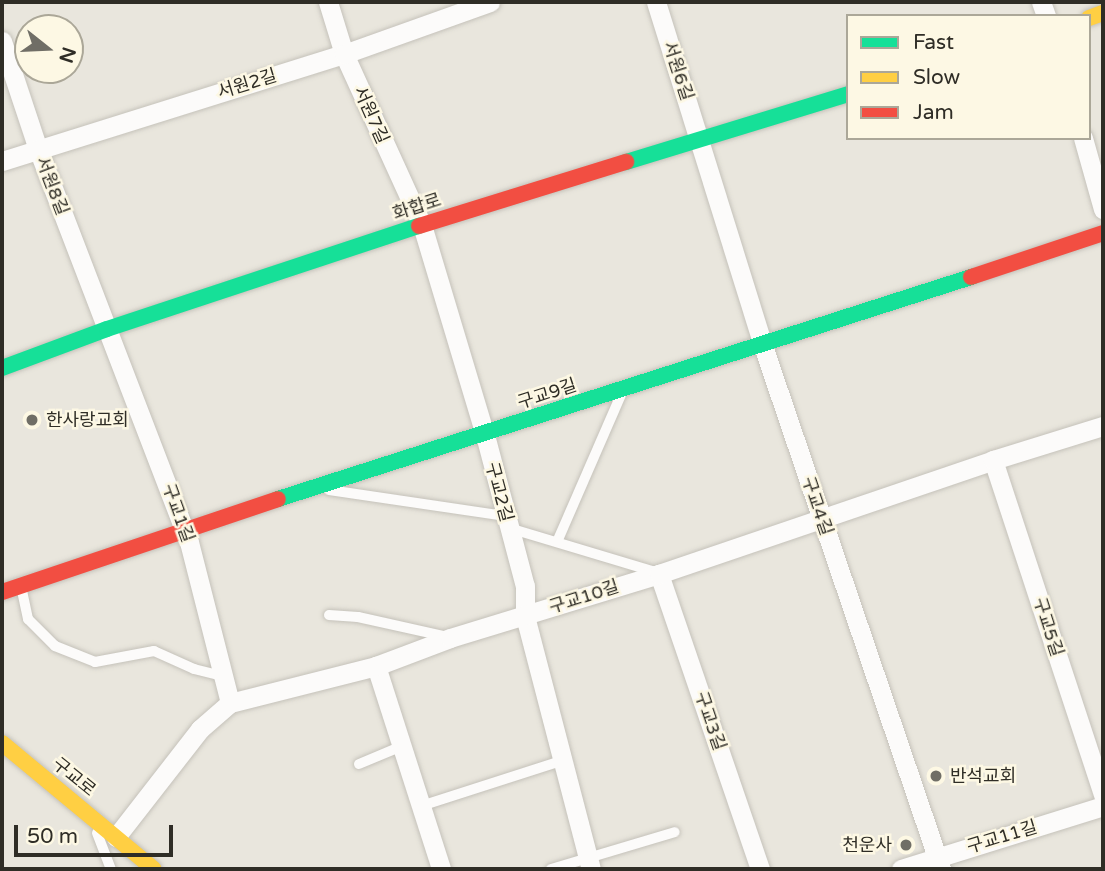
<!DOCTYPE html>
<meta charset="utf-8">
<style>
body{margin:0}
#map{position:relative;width:1105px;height:871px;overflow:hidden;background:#e9e6dd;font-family:"Varela Round","Noto Sans KR",sans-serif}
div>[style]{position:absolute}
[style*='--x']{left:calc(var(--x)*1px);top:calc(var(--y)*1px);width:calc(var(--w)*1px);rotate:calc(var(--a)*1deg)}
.roads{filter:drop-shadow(0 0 2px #c5c2ba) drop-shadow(0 0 2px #c5c2ba)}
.lane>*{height:10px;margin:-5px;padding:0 5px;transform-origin:5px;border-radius:5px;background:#fcfbfa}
.street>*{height:19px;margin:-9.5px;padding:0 9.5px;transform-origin:9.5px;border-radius:9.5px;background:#fcfbfa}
.fast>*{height:16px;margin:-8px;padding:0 8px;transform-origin:8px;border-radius:8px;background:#16e098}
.slow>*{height:16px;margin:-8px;padding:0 8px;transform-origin:8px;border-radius:8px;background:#ffcf43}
.jam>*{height:16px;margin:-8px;padding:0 8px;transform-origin:8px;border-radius:8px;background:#f24e42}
.dots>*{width:19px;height:19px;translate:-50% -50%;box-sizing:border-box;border:4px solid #fdf8e4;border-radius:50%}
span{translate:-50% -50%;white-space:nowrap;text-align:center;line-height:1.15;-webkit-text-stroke:5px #fdf8e4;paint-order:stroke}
.street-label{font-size:18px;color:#2f2d26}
.poi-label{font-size:18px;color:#2f2d26}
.left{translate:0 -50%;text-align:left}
.right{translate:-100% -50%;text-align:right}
.frame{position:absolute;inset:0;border:4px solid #2f2d26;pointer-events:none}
.legend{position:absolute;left:846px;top:14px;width:245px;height:126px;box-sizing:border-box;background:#fdf8e4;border:2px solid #aba798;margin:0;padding:9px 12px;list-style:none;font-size:21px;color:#2f2d26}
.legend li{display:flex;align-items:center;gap:14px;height:35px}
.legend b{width:35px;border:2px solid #aba798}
.north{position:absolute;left:14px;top:14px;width:70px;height:70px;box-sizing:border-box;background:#fdf8e4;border:2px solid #aba798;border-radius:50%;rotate:108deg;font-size:19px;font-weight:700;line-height:28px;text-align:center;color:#2f2d26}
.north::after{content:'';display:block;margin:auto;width:24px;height:32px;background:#706e66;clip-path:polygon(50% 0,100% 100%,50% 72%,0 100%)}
.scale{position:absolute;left:14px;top:825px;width:159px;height:32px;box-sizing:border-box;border:4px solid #2f2d26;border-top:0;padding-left:9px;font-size:21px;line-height:24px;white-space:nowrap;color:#2f2d26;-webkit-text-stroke:5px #fdf8e4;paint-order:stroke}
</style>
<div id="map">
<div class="roads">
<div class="lane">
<i style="--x:329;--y:490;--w:179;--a:8.4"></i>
<i style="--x:509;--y:528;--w:153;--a:16.7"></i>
<i style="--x:557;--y:542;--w:160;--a:-66.5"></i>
<i style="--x:21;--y:586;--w:34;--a:78"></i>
<i style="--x:28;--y:619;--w:38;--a:45"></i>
<i style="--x:55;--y:646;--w:43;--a:21.8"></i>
<i style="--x:95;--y:662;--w:60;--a:-10.6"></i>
<i style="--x:154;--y:651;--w:44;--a:24.2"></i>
<i style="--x:194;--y:669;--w:30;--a:14"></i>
<i style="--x:329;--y:615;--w:29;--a:4"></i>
<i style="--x:358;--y:617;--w:87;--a:12.6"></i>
<i style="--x:359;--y:764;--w:47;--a:-22.7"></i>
<i style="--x:421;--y:806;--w:147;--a:-17.8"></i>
<i style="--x:97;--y:833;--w:39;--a:69"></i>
<i style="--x:551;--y:869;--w:129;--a:-16.6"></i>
</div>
<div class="street">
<i style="--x:328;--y:2;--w:54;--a:72.9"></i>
<i style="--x:344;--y:54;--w:188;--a:65.5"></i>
<i style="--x:422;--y:225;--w:219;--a:73.3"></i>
<i style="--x:485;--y:435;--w:156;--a:75.2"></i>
<i style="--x:525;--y:586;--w:30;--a:90"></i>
<i style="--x:525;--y:616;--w:261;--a:75.4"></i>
<i style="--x:656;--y:2;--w:360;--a:72.7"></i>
<i style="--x:763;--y:346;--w:552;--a:71.2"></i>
<i style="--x:1041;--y:2;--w:15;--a:70"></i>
<i style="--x:2;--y:41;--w:114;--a:71.6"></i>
<i style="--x:38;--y:149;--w:421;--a:69"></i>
<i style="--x:189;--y:542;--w:166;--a:75.7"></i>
<i style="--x:1083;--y:138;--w:74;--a:74.3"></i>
<i style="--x:2;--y:161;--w:358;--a:-17.4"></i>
<i style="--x:344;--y:54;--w:155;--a:-19.6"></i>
<i style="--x:993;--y:460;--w:353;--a:71.8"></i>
<i style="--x:659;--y:574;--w:312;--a:71.1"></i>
<i style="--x:376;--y:666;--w:213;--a:72.2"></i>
<i style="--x:116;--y:837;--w:137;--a:-52.1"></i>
<i style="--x:200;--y:729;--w:40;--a:-41"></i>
<i style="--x:230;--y:703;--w:151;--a:-14.2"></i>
<i style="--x:376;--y:666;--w:79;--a:-20.7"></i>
<i style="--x:450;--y:638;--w:219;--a:-17"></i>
<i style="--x:659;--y:574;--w:353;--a:-18.8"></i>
<i style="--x:993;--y:460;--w:115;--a:-17.2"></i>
<i style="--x:901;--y:869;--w:212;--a:-17.3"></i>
</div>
<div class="fast">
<i style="--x:626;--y:162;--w:232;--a:-17"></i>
<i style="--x:2;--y:368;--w:112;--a:-20.4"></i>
<i style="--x:107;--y:329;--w:329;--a:-18.3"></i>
<i style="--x:278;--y:499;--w:728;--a:-17.76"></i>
</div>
<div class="slow">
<i style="--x:1089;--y:18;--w:15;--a:-20"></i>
<i style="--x:2;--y:743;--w:197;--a:39.7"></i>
</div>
<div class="jam">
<i style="--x:419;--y:226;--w:217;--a:-17.2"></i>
<i style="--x:971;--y:277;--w:139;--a:-18.4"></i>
<i style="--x:2;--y:592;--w:291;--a:-18.6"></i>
</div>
</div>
<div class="dots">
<i style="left:32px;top:420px;background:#706e66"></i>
<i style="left:936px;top:776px;background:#706e66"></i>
<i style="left:906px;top:845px;background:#706e66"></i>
</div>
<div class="street-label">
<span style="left:678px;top:71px;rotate:72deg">서원6길</span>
<span style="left:247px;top:84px;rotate:-17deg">서원2길</span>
<span style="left:371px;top:115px;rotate:66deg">서원7길</span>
<span style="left:52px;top:186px;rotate:69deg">서원8길</span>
<span style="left:417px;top:207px;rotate:-18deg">화합로</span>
<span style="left:547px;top:394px;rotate:-18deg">구교9길</span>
<span style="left:499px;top:492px;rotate:75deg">구교2길</span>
<span style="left:817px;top:506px;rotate:71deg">구교4길</span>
<span style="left:178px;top:513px;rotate:70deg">구교1길</span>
<span style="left:584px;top:597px;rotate:-18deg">구교10길</span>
<span style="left:1048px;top:627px;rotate:72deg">구교5길</span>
<span style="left:710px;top:721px;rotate:71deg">구교3길</span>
<span style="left:74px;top:777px;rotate:39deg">구교로</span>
<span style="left:1002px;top:837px;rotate:-17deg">구교11길</span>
</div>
<div class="poi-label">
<span class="left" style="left:46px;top:420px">한사랑교회</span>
<span class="left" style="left:950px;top:776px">반석교회</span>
<span class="right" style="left:892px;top:845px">천운사</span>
</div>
<div class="frame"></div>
<ul class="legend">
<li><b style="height:9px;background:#16e098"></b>Fast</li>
<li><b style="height:9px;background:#ffcf43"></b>Slow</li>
<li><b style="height:9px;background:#f24e42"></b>Jam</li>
</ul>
<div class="north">N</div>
<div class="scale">50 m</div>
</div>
